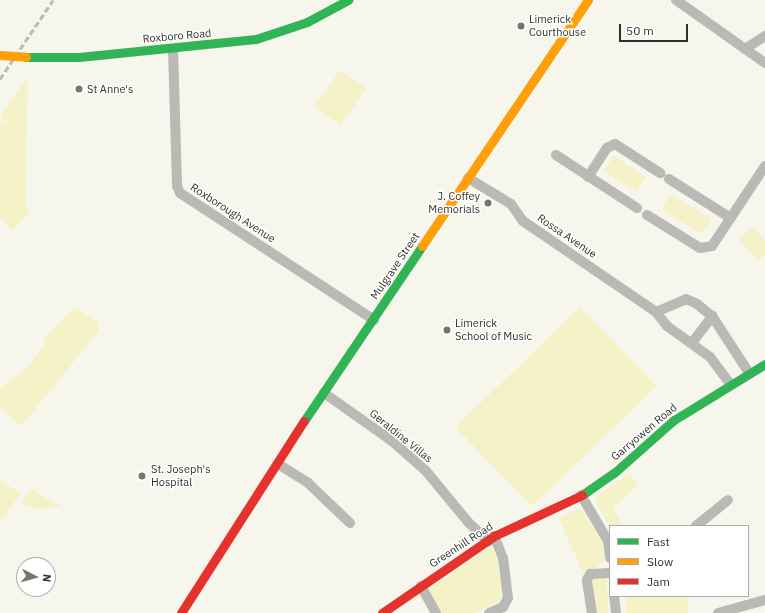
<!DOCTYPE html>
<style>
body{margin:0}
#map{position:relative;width:765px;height:613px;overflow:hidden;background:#f6f6ec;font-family:"IBM Plex Sans",sans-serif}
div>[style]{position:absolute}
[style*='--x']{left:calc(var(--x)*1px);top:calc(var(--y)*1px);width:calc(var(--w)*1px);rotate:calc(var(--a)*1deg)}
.green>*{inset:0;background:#f4f2c6;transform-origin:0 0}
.street>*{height:10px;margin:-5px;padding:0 5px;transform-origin:5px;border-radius:5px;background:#b9b9b5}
.fast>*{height:9px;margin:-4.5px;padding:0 4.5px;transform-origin:4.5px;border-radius:4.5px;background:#30b455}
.slow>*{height:9px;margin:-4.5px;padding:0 4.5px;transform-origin:4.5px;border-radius:4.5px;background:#ff9f0a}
.jam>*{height:9px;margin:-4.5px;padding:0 4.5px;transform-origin:4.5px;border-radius:4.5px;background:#e5322d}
.rail>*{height:3px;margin-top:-1.5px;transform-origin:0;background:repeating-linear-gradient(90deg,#babab5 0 6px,transparent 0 9px)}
.slow-bridge>*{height:9px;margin:-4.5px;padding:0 4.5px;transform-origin:4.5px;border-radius:4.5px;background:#ff9f0a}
.dots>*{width:11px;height:11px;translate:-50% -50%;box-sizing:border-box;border:2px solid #fff;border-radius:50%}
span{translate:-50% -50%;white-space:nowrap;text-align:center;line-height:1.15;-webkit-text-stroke:3px #fff;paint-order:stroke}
.poi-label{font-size:11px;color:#31302a}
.left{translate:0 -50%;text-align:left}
.right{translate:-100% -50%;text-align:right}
.street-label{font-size:11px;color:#31302a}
.legend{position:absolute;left:609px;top:525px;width:140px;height:72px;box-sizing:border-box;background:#fff;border:1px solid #adacaa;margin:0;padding:5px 7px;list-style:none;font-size:12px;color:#31302a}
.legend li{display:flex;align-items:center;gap:8px;height:20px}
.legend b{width:20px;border:1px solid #adacaa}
.north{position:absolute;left:16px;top:557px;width:40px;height:40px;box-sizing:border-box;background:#fff;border:1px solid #adacaa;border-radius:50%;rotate:96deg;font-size:11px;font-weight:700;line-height:16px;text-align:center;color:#31302a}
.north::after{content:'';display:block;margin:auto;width:14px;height:18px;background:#76756e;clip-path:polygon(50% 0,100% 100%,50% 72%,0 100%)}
.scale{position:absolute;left:619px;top:24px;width:69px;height:18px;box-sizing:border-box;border:2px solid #31302a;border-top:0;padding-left:5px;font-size:12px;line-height:14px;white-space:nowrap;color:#31302a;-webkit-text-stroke:3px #fff;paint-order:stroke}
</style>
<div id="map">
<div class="green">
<i style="left:340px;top:70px;width:32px;height:45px;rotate:35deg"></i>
<i style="clip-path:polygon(28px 76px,25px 201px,29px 214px,12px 230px,0 218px,0 120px,18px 131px,0 117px)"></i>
<i style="left:614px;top:156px;width:38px;height:18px;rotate:33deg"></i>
<i style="left:671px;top:194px;width:47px;height:18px;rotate:32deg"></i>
<i style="clip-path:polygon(753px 227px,765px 241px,765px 255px,758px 261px,739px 239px)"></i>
<i style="clip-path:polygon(74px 307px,97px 322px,99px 331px,21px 426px,0 408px,0 388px,29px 366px,44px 344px,45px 338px)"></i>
<i style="left:580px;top:307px;width:110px;height:173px;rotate:46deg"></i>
<i style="clip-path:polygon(629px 473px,638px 484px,613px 508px,623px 526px,610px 526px,610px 528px,596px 502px,597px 496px)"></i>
<i style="clip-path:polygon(0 480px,20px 493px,0 524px)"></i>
<i style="clip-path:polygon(33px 490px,52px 502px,63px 506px,37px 509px,24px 504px,22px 502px,28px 491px)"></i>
<i style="clip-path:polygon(580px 508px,600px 538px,605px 560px,596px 568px,582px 571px,559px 518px)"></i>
<i style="clip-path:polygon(489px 548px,495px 551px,503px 593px,500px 601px,476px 613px,441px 613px,429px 589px)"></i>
<i style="clip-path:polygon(593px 577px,602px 577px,607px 580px,608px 613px,594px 613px,590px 582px)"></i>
<i style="left:626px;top:596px;width:62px;height:17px"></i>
</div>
<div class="street">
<i style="--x:676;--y:0;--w:109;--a:35.3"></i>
<i style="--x:173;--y:49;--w:137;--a:88.3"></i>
<i style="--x:177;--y:186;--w:8;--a:67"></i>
<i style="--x:180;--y:193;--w:232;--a:33.2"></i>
<i style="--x:745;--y:49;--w:24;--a:-33"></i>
<i style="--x:556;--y:155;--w:97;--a:33.2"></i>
<i style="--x:588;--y:177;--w:35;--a:-57"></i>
<i style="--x:607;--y:148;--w:9;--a:-27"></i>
<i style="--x:615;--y:144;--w:54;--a:32.8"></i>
<i style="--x:468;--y:178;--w:50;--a:31.2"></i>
<i style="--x:511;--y:204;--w:21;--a:55"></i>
<i style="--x:523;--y:221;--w:161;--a:34.4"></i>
<i style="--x:656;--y:312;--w:18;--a:52"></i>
<i style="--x:667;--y:326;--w:53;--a:35.8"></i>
<i style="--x:710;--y:357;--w:34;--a:53"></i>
<i style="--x:669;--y:179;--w:73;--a:32.2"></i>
<i style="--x:647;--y:215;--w:62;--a:31.9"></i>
<i style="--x:700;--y:248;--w:12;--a:-9"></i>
<i style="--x:712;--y:246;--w:96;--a:-56.5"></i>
<i style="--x:656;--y:312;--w:33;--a:-23"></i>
<i style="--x:686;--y:299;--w:12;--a:24"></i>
<i style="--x:697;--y:304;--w:19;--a:39"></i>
<i style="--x:692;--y:343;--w:34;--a:-53"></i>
<i style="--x:712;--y:316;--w:68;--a:57"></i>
<i style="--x:324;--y:393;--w:83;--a:35.2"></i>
<i style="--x:392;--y:441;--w:45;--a:41.4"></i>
<i style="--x:426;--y:471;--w:66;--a:50.5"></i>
<i style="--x:468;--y:522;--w:28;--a:44"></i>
<i style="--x:278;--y:464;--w:36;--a:32"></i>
<i style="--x:308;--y:483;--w:58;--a:43.6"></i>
<i style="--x:581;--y:495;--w:53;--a:59.6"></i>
<i style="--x:608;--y:541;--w:17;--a:83"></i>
<i style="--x:696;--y:526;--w:41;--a:-39.1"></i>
<i style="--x:421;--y:586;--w:31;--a:61"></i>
<i style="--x:614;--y:596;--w:17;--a:83"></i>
<i style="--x:489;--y:613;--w:15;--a:-23"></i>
<i style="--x:503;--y:607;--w:10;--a:-61"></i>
<i style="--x:508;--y:598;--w:40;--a:-97.1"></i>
<i style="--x:503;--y:558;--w:24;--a:-112"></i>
<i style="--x:592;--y:613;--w:33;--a:-99"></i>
<i style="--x:587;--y:580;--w:7;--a:-63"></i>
<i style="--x:590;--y:574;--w:20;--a:-3"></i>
<i style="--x:718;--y:613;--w:49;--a:-15.5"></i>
</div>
<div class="fast">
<i style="--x:26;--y:57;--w:53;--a:0"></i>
<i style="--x:79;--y:57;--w:178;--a:-5.8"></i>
<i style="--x:256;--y:39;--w:54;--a:-18.4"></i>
<i style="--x:307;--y:22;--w:47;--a:-28.2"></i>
<i style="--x:304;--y:421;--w:211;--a:-56"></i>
<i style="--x:582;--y:495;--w:39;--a:-35"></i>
<i style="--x:614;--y:473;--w:80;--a:-41.5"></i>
<i style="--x:674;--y:420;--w:107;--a:-31.6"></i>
</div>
<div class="slow">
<i style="--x:422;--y:246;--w:297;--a:-56"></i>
</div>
<div class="jam">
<i style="--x:181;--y:613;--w:228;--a:-57.4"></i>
<i style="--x:382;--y:613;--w:136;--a:-34.5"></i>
<i style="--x:494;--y:536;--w:97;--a:-25"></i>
</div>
<div class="rail">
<i style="--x:0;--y:79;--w:95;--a:-56.1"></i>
</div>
<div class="slow-bridge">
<i style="--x:0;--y:55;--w:26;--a:4"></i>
</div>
<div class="dots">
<i style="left:521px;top:26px;background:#76756e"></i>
<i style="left:79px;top:89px;background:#76756e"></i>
<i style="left:488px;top:203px;background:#76756e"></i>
<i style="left:447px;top:330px;background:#76756e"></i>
<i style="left:142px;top:476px;background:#76756e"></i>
</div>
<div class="poi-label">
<span class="left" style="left:529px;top:26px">Limerick<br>Courthouse</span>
<span class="left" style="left:87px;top:89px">St Anne's</span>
<span class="right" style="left:480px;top:203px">J. Coffey<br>Memorials</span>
<span class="left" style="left:455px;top:330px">Limerick<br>School of Music</span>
<span class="left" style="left:151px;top:476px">St. Joseph's<br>Hospital</span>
</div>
<div class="street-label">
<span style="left:177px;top:36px;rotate:-5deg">Roxboro Road</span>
<span style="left:233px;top:213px;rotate:33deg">Roxborough Avenue</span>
<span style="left:567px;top:236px;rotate:34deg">Rossa Avenue</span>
<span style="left:395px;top:266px;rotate:-56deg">Mulgrave Street</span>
<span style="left:644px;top:432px;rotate:-40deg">Garryowen Road</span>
<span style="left:401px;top:436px;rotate:39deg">Geraldine Villas</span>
<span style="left:461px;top:545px;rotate:-33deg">Greenhill Road</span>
</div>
<ul class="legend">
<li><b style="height:5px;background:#30b455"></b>Fast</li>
<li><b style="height:5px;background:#ff9f0a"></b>Slow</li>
<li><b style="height:5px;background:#e5322d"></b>Jam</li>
</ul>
<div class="north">N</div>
<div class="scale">50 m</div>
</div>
